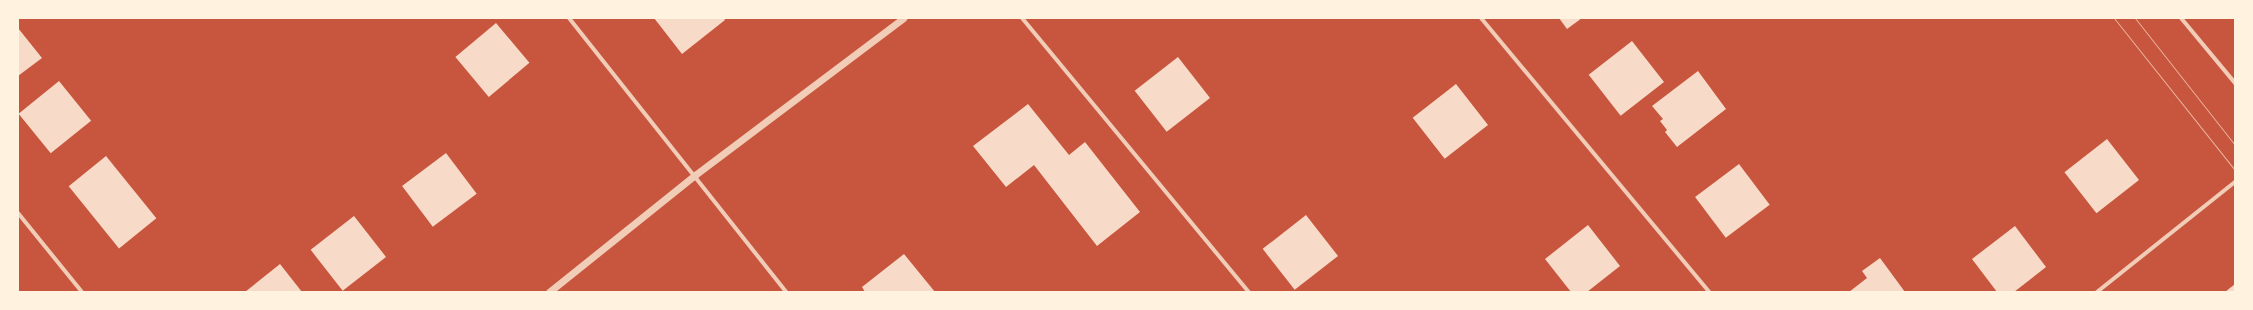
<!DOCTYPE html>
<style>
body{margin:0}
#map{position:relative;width:2253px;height:310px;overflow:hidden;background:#c8553d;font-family:"PT Sans Narrow",sans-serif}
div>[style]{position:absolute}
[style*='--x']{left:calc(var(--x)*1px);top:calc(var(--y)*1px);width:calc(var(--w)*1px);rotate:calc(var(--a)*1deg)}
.building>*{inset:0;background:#f7dbc8;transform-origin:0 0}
.minor>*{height:4px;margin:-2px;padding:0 2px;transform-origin:2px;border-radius:2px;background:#f1ccb7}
.tertiary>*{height:7px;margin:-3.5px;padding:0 3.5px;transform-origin:3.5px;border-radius:3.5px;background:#f1ccb7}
.tram>*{height:1px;margin:-0.5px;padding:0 0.5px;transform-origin:0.5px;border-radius:0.5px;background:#e9b49f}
span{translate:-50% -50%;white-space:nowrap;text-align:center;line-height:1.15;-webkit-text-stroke:3px #fff3e0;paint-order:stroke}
.frame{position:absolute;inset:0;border:19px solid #fff3e0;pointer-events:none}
</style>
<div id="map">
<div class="building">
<i style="clip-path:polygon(654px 18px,724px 18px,725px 20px,682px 54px)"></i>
<i style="clip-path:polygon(1559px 18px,1582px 18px,1567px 29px)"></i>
<i style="left:496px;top:23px;width:52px;height:53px;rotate:50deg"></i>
<i style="clip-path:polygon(18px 28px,42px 58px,18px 76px)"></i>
<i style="left:1632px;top:41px;width:52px;height:55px;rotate:52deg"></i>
<i style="left:1178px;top:57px;width:52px;height:55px;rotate:52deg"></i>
<i style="clip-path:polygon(1698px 71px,1726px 109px,1677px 147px,1665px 132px,1667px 130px,1660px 121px,1663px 119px,1652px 106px)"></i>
<i style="left:59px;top:81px;width:51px;height:52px;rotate:51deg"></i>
<i style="left:1456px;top:84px;width:52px;height:55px;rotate:52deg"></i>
<i style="clip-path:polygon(1028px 104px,1069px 155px,1085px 142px,1140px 212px,1097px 246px,1034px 165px,1006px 187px,973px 146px)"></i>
<i style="left:2107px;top:139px;width:52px;height:54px;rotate:52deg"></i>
<i style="left:446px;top:153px;width:51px;height:55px;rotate:53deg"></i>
<i style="left:106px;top:156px;width:80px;height:48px;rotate:51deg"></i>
<i style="left:1739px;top:164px;width:51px;height:55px;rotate:53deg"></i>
<i style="left:1306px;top:215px;width:52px;height:55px;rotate:52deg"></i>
<i style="left:354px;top:216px;width:52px;height:55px;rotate:52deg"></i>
<i style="clip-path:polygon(1588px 225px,1620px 266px,1587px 292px,1571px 292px,1545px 259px)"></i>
<i style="clip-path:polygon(2015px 226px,2046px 267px,2014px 292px,1997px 292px,1972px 259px)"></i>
<i style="clip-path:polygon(904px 254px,935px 292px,865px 292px,862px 287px)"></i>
<i style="clip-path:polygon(1880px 258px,1905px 292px,1849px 292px,1867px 278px,1862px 271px)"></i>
<i style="clip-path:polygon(280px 264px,302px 292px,245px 292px)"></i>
<i style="clip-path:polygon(2235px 284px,2235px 292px,2225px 292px)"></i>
</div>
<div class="minor">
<i style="--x:569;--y:18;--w:350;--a:51.6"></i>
<i style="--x:1022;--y:18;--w:356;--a:50.4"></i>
<i style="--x:1481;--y:18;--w:356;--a:50.2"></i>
<i style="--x:2181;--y:18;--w:85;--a:50.3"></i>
<i style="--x:18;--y:213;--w:102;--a:51"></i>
<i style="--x:2097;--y:292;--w:176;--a:-38.6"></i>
</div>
<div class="tertiary">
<i style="--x:549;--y:292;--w:187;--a:-38.7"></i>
<i style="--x:695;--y:175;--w:261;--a:-37"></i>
</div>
<div class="tram">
<i style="--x:2114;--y:18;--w:194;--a:51.5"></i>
<i style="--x:2135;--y:18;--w:162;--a:51.8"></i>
</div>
<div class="frame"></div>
</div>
